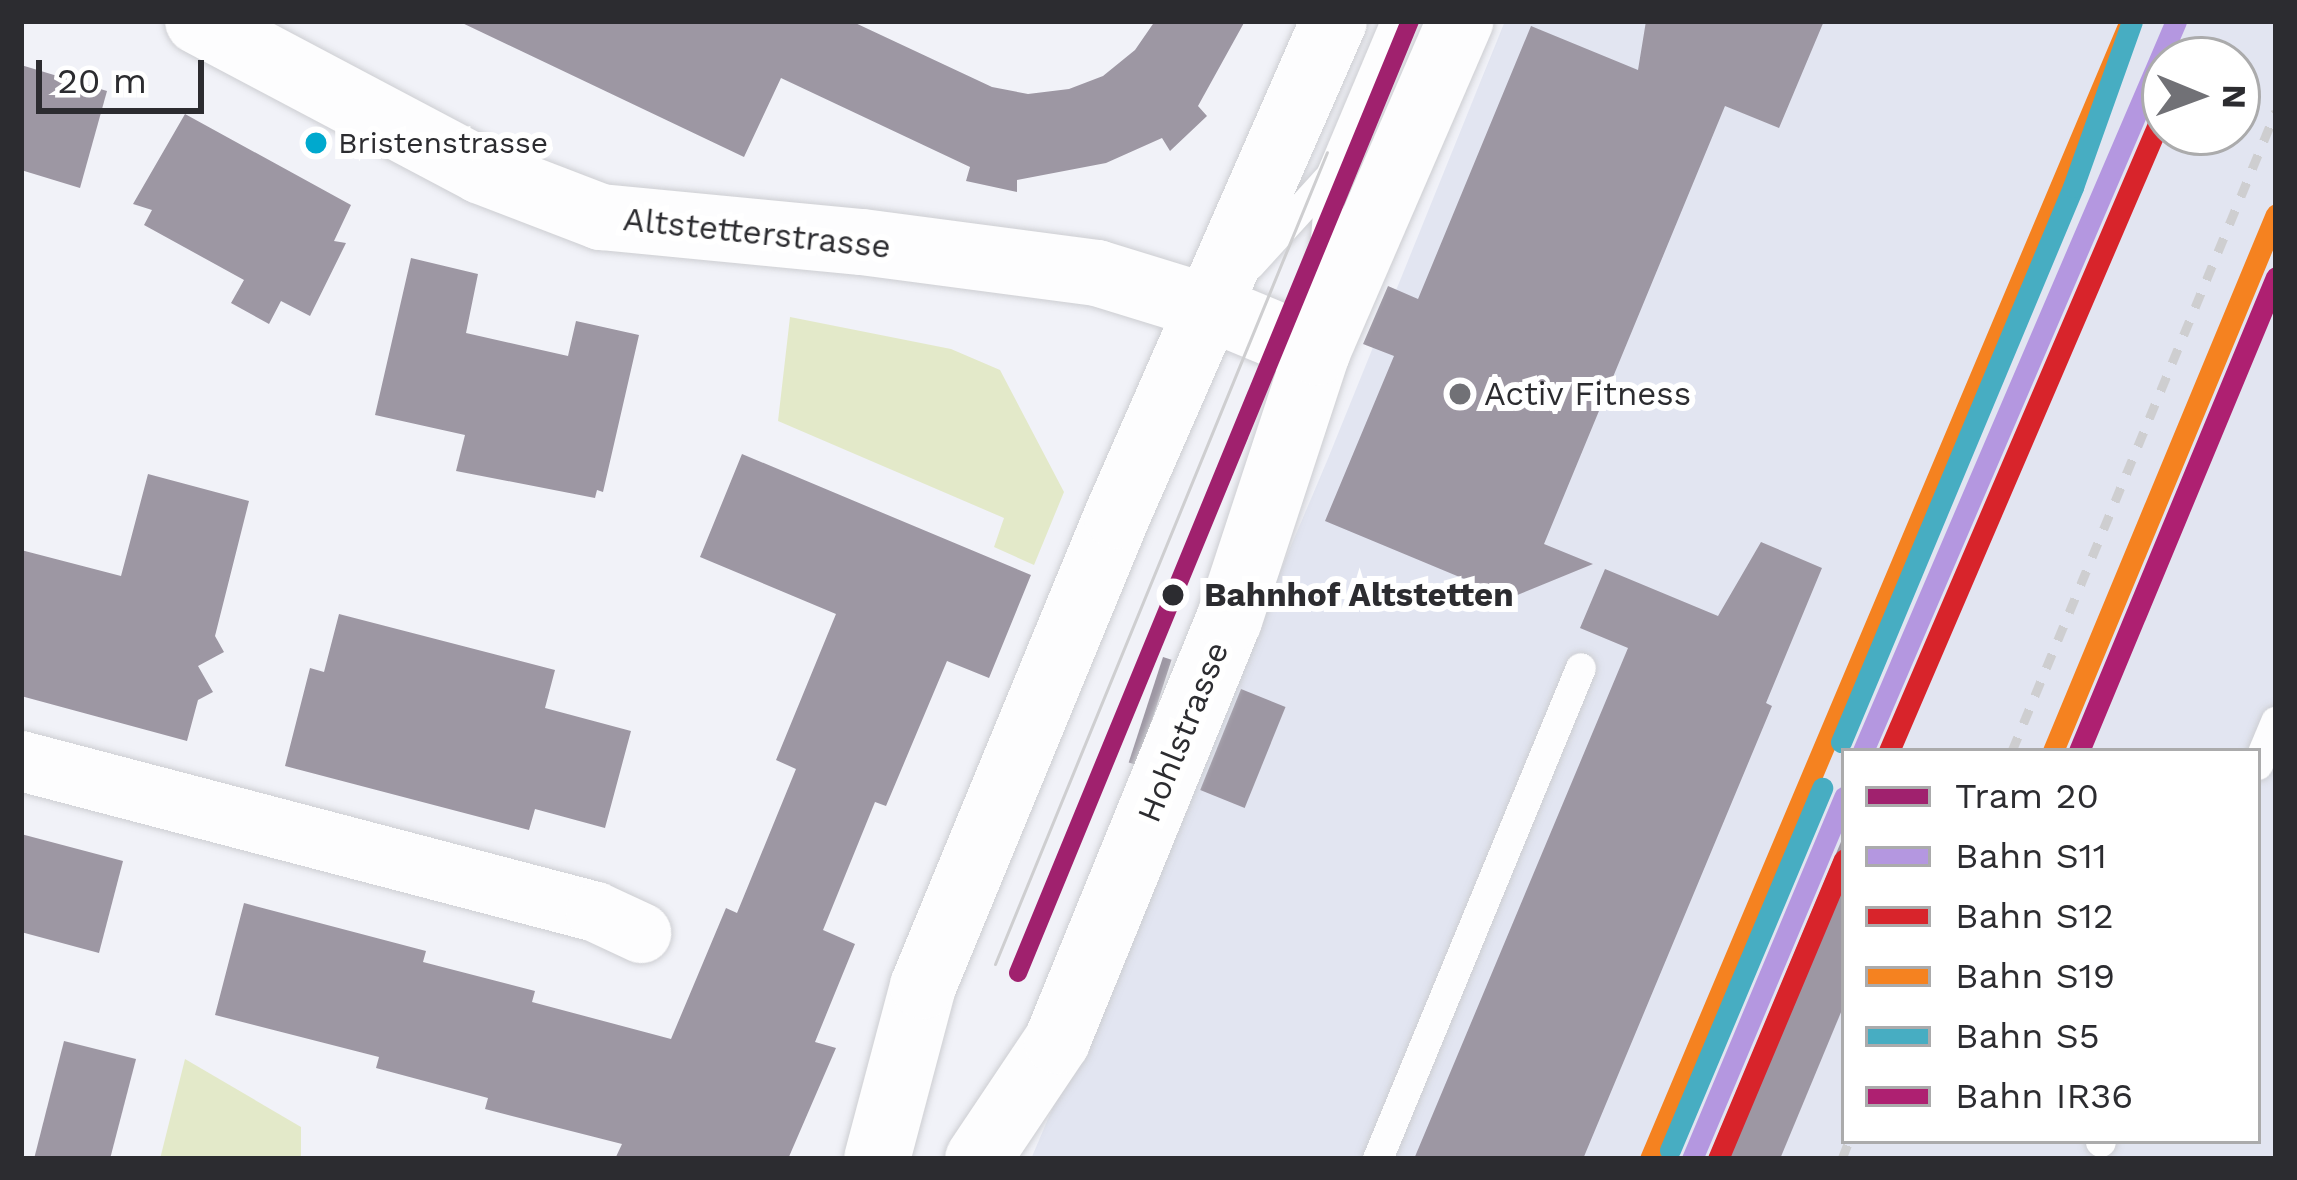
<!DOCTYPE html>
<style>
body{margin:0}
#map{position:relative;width:2297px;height:1180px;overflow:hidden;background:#f1f2f8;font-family:"Work Sans",sans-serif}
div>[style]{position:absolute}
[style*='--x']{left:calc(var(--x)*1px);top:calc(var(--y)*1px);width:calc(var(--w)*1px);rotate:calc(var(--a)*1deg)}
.built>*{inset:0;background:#e2e5f1}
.green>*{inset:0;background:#e3e9c9}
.building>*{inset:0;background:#9d97a3;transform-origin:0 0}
.roads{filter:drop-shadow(0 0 3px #cdced2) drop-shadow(0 0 3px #cdced2)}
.service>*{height:30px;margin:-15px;padding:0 15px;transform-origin:15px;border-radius:15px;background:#fdfdfe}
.minor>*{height:60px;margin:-30px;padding:0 30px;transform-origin:30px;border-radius:30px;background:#fdfdfe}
.tertiary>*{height:66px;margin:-33px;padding:0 33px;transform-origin:33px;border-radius:33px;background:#fdfdfe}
.tram>*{height:3px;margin:-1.5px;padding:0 1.5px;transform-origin:1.5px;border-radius:1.5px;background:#ceced0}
.rail>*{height:9px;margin-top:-4.5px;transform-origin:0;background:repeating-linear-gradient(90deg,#ceced0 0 15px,transparent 0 30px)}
.rail-1>*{height:21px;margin:-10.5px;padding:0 10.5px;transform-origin:10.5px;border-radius:10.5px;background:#b497e0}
.rail-2>*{height:21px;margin:-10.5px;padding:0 10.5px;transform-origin:10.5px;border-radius:10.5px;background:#d8242b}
.rail-3>*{height:21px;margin:-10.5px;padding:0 10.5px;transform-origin:10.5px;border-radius:10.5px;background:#f58220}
.rail-4>*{height:21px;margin:-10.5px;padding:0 10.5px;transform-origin:10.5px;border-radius:10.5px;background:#47adc2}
.rail-5>*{height:21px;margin:-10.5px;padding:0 10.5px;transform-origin:10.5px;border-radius:10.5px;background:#ae2071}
.tram-1>*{height:18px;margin:-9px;padding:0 9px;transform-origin:9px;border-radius:9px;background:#a0216e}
.dots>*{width:33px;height:33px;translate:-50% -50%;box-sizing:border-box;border:6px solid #fff;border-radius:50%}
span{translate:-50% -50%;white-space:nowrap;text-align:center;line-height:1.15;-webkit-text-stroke:12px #fff;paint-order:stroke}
.bus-label{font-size:30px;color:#2c2c30}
.left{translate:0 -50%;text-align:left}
.street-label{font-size:33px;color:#2c2c30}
.poi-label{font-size:33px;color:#2c2c30}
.stop-label{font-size:33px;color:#2c2c30;font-weight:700}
.frame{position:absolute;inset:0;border:24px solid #2c2c30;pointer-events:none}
.legend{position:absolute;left:1841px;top:748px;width:420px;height:396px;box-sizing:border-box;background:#fff;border:3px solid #ababac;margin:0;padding:15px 21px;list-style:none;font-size:36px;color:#2c2c30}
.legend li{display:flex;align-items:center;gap:24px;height:60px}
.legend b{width:60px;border:3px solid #ababac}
.north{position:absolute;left:2141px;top:36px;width:120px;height:120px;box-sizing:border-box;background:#fff;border:3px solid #ababac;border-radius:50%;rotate:91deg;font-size:33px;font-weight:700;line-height:48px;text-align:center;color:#2c2c30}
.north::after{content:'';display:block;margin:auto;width:42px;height:54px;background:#717176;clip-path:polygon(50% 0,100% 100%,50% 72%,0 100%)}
.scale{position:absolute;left:36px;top:60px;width:168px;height:54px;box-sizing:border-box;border:6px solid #2c2c30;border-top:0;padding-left:15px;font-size:36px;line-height:42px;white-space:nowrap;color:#2c2c30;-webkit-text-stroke:9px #fff;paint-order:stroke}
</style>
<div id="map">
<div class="built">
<i style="clip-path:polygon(evenodd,1505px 21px,2276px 21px,2276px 1159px,1031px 1159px,1327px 461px,1505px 21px,2165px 60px,2237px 60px,2237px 132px,2165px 132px,2165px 60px,1505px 21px,1844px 751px,2258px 751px,2258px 1141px,1844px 1141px,1844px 751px)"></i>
</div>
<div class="green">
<i style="clip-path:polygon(790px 317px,951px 349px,1000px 370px,1064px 492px,1034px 565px,994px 547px,1004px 518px,778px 421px)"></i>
<i style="clip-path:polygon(185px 1059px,301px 1127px,301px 1159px,160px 1159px)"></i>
</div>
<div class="building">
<i style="clip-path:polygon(458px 21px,851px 21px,992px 87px,1028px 94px,1069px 89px,1103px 76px,1135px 50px,1155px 21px,1245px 21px,1198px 106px,1207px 116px,1170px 151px,1162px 138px,1106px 163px,1017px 180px,1017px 192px,966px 181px,970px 167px,781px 78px,744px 157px)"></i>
<i style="clip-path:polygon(1646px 21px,1824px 21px,1779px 128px,1725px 106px,1544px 544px,1593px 564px,1510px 598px,1325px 521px,1394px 356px,1363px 344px,1388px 286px,1418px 299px,1531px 26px,1638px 70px)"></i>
<i style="clip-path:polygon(21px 65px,107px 91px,80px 188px,21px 170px)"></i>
<i style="clip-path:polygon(185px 114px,351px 205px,334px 241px,346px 243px,310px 316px,281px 301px,269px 324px,231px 303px,244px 280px,144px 225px,152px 210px,133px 204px)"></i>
<i style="clip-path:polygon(411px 258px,478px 274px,466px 333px,568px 356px,576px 321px,639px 335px,603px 492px,597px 490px,595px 498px,456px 471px,465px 435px,375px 415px)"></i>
<i style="clip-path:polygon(742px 454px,1031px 575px,989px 678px,947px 661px,886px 806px,875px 802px,823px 930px,855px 944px,815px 1042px,836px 1048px,788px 1159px,615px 1159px,622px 1144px,485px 1109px,488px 1098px,376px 1068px,379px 1057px,215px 1015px,244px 903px,426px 951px,423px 962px,535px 991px,532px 1002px,671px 1039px,726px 908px,737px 913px,796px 769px,776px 760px,836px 614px,700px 557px)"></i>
<i style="clip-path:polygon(148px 474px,249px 501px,215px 636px,224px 652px,198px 666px,213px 692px,198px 700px,187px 741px,21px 696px,21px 550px,121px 576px)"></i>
<i style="clip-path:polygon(1761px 542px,1822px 568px,1766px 703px,1772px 706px,1583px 1159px,1414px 1159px,1628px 648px,1580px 628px,1605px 569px,1718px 616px)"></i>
<i style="clip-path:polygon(339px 614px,555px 670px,545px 708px,631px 731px,605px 828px,535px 809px,529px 830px,285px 766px,310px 668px,324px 672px)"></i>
<i style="left:1163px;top:657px;width:9px;height:111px;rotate:18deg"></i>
<i style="left:1241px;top:689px;width:48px;height:109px;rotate:22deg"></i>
<i style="clip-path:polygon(21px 834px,123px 861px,99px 953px,21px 932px)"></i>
<i style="clip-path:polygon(1843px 837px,1844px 1005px,1780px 1159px,1708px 1159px)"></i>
<i style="clip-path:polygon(64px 1041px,136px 1059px,110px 1159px,34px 1159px)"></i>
</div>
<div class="roads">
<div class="service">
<i style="--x:1250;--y:265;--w:120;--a:-47.7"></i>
<i style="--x:1322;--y:290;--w:114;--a:-85.5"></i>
<i style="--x:1331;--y:176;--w:168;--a:-67.2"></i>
<i style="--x:2258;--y:765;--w:47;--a:-67.3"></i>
<i style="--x:2101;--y:1142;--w:1;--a:-90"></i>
<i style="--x:1378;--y:1159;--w:531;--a:-67.54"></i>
</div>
<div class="minor">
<i style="--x:21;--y:761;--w:594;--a:14.71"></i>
<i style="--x:596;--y:912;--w:50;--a:25"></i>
</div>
<div class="tertiary">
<i style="--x:198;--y:21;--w:320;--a:27.9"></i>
<i style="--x:481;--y:171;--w:129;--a:21"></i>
<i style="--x:601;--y:217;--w:262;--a:5.5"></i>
<i style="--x:862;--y:242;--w:237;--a:7.5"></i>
<i style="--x:1097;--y:273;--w:119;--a:17.1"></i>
<i style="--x:1211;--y:308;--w:115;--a:22.5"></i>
<i style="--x:877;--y:1159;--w:179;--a:-75.1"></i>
<i style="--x:923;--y:986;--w:508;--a:-67.57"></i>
<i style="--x:1117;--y:516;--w:540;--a:-66.33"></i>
<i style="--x:978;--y:1159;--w:142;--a:-56.2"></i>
<i style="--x:1057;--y:1041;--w:455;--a:-67.8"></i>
<i style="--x:1229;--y:620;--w:282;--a:-71.8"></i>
<i style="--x:1317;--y:352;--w:361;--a:-66.6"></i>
</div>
</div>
<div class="tram">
<i style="--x:995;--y:964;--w:877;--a:-67.76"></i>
</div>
<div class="rail">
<i style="--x:2012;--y:751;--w:692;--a:-67.58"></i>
<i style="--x:1842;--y:1159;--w:19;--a:-69"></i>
</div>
<div class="rail-1">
<i style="--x:1863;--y:751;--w:794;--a:-66.79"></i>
<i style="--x:1692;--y:1159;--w:393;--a:-67.2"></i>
</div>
<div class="rail-2">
<i style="--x:1889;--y:751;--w:700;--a:-66.77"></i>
<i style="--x:1718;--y:1159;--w:325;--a:-67.2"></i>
</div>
<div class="rail-3">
<i style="--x:2053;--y:751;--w:581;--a:-67.45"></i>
<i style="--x:1650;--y:1159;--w:1235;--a:-67.13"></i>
</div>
<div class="rail-4">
<i style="--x:1841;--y:742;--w:602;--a:-67.31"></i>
<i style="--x:2073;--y:187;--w:176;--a:-70.4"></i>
<i style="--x:1670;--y:1150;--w:393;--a:-67.2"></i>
</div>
<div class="rail-5">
<i style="--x:2079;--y:751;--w:513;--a:-67.43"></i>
</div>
<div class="tram-1">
<i style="--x:1018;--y:973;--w:1030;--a:-67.62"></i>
</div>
<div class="dots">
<i style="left:316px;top:143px;background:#00a9ce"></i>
<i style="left:1460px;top:394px;background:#717176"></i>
<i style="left:1173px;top:595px;background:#2c2c30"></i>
</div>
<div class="bus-label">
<span class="left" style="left:338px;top:143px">Bristenstrasse</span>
</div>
<div class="street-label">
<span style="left:757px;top:233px;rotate:6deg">Altstetterstrasse</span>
<span style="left:1183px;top:732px;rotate:-68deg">Hohlstrasse</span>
</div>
<div class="poi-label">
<span class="left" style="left:1484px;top:394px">Activ Fitness</span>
</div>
<div class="stop-label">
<span class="left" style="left:1204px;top:595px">Bahnhof Altstetten</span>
</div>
<div class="frame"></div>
<ul class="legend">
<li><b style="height:15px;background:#a0216e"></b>Tram 20</li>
<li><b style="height:15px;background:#b497e0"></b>Bahn S11</li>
<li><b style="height:15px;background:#d8242b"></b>Bahn S12</li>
<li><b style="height:15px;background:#f58220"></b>Bahn S19</li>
<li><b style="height:15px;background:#47adc2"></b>Bahn S5</li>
<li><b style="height:15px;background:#ae2071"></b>Bahn IR36</li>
</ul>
<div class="north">N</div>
<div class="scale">20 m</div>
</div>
